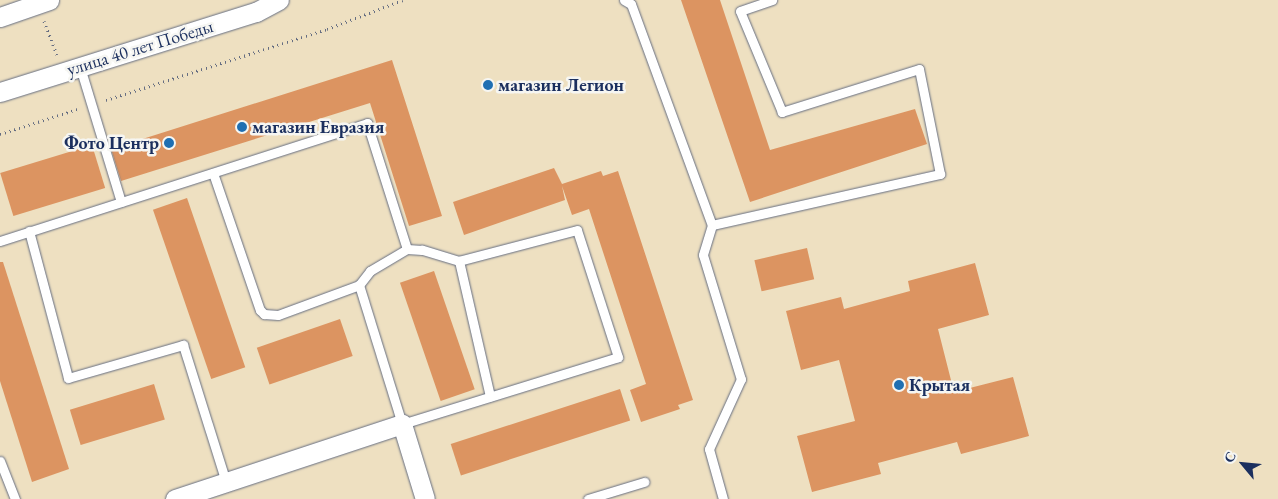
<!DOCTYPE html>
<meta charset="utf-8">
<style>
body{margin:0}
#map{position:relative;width:1278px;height:499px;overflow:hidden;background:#eee0c1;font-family:"EB Garamond",serif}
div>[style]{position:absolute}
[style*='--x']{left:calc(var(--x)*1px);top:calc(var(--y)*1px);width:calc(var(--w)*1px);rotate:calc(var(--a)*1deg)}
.building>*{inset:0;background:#dc9461;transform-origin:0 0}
.path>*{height:3px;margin-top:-1.5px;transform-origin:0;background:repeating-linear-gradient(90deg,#656d81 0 1px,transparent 0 5px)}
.roads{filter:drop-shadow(0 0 1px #656d81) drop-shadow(0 0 1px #656d81)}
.lane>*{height:9px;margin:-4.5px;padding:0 4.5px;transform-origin:4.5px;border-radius:4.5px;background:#fff}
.street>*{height:19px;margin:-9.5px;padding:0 9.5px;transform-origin:9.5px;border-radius:9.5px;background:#fff}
.dots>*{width:14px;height:14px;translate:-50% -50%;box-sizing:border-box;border:2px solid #f6f6f2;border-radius:50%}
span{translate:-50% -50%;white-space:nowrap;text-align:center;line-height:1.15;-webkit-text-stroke:5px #f6f6f2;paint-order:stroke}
.street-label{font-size:18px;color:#1b2f5e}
.poi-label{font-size:18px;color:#1b2f5e;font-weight:700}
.left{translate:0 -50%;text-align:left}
.right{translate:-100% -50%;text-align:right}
.north{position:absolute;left:1218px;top:439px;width:50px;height:50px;-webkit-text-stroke:4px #f6f6f2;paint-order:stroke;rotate:298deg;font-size:14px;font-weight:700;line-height:20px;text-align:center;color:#1b2f5e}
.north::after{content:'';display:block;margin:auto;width:18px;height:22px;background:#1b2f5e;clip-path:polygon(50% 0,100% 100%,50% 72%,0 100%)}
</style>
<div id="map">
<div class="building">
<i style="clip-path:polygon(681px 0,720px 0,770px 150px,915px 109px,927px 144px,750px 202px)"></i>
<i style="clip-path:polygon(392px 60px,442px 216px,409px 226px,370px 103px,121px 181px,111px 149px)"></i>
<i style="left:92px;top:145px;width:45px;height:96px;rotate:73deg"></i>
<i style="clip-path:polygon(554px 168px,562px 184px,601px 171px,603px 176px,618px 171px,693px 400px,678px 405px,680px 409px,641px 422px,630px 390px,646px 384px,589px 209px,572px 215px,562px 186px,565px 200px,464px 235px,453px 202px)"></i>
<i style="left:187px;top:198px;width:179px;height:36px;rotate:71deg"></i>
<i style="left:807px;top:248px;width:32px;height:54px;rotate:77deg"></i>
<i style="clip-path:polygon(0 262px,3px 262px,69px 469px,32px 482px,0 381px)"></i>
<i style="clip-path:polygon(975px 263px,989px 315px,938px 329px,954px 392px,1013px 377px,1029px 436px,961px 454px,957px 442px,878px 463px,881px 474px,812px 492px,797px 436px,855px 421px,839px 360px,801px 370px,786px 311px,841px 297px,844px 309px,910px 291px,908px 281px)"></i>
<i style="left:434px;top:271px;width:125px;height:36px;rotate:71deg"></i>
<i style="left:340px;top:319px;width:39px;height:88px;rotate:71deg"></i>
<i style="left:154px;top:384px;width:37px;height:88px;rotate:73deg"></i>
<i style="left:620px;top:389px;width:33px;height:178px;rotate:72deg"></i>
</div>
<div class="path">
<i style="--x:44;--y:21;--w:36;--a:69"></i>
<i style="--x:106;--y:100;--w:232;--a:-17.8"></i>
<i style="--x:327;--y:29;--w:81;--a:-20.9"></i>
<i style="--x:0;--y:134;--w:82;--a:-17.8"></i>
</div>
<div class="roads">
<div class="lane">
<i style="--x:624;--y:0;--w:8;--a:30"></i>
<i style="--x:631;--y:4;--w:235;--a:69.9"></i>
<i style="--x:712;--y:225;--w:234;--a:-12.6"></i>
<i style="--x:940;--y:174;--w:107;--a:-101.3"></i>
<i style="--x:919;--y:69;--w:144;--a:162.6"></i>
<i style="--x:782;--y:112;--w:109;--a:-112.6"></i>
<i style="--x:740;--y:11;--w:34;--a:-19"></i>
<i style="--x:80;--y:67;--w:141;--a:73.1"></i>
<i style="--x:213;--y:173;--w:145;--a:71.1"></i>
<i style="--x:260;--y:310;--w:6;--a:45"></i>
<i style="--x:264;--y:314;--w:14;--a:4"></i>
<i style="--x:278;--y:315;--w:86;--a:-20.3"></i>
<i style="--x:712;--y:225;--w:31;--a:107"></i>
<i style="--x:703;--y:255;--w:130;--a:73"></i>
<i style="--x:741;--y:379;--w:77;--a:114.6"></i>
<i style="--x:709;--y:449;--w:52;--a:74.4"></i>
<i style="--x:29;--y:231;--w:152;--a:75.1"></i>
<i style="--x:68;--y:378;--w:120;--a:-16"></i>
<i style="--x:183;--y:345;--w:144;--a:72.6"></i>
<i style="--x:0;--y:241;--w:386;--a:-17.8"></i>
<i style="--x:367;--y:123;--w:132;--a:72.4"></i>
<i style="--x:407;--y:249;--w:43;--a:149.3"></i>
<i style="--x:370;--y:271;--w:18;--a:128"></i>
<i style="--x:359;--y:285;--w:145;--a:72.8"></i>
<i style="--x:402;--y:424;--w:226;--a:-17.2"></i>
<i style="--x:618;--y:357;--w:133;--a:-107.9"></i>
<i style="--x:577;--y:230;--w:122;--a:165.3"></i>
<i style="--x:459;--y:261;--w:39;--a:-163"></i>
<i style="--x:422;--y:250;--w:15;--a:-176"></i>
<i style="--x:459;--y:261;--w:139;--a:77.1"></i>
<i style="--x:0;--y:461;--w:41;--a:68.5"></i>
<i style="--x:588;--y:499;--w:59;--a:-16.9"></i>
</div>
<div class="street">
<i style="--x:0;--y:17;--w:52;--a:-19.1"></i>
<i style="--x:0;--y:92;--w:268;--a:-17.4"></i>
<i style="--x:256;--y:12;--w:26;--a:-28"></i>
<i style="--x:175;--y:499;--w:239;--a:-18.3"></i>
<i style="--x:402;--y:424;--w:78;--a:73"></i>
</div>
</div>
<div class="dots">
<i style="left:488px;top:85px;background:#1f6fb2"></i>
<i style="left:242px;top:127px;background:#1f6fb2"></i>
<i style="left:169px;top:143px;background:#1f6fb2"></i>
<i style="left:899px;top:385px;background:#1f6fb2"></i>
</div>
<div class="street-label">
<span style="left:140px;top:48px;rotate:-17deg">улица 40 лет Победы</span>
</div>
<div class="poi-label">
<span class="left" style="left:498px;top:85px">магазин Легион</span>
<span class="left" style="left:252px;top:127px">магазин Евразия</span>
<span class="right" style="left:159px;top:143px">Фото Центр</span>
<span class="left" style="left:909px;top:385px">Крытая</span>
</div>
<div class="north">С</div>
</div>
